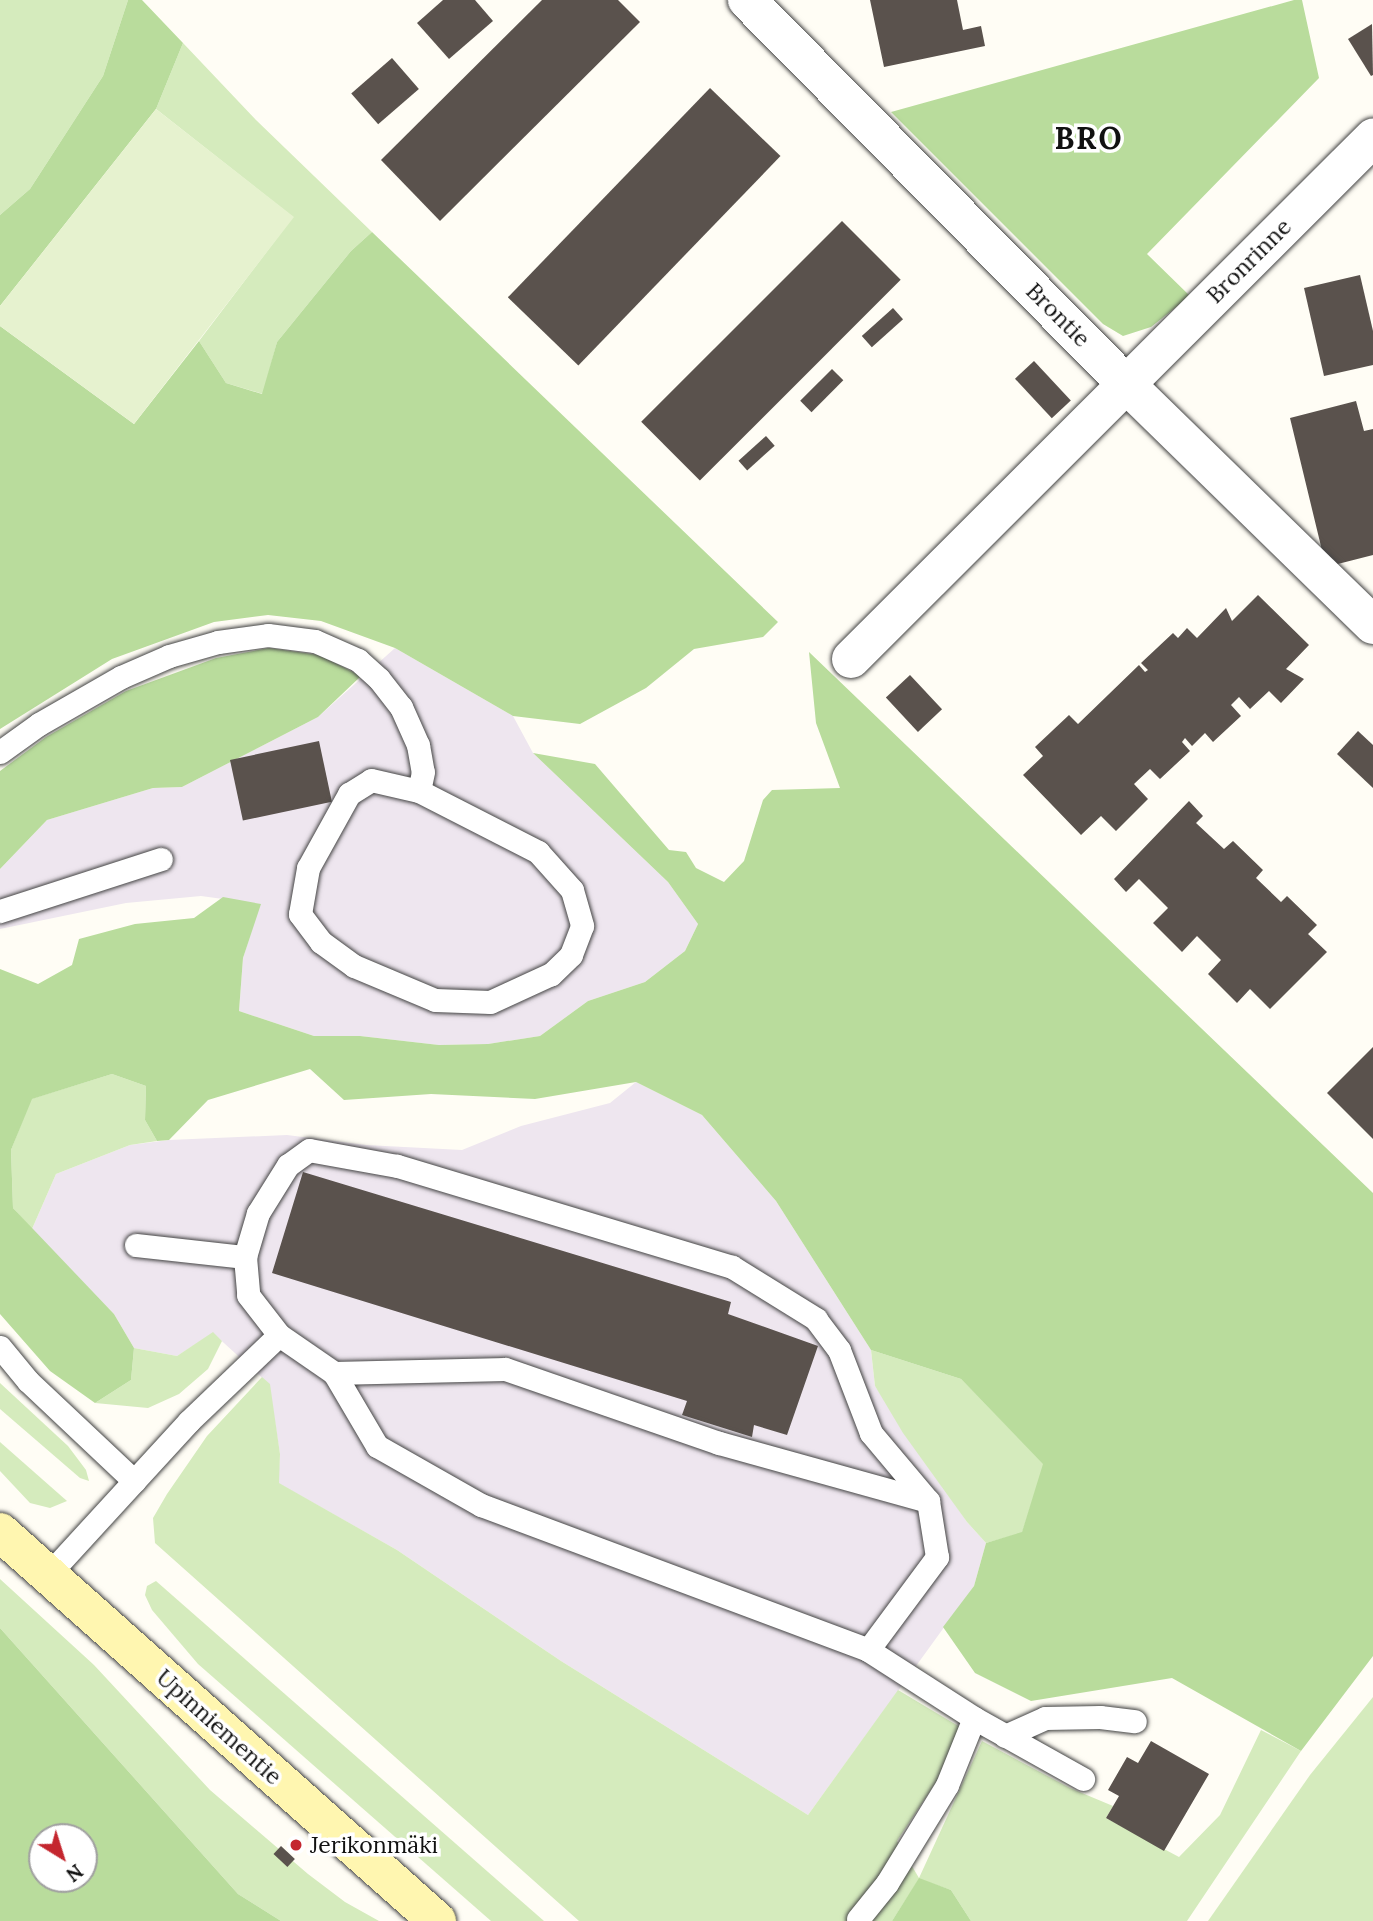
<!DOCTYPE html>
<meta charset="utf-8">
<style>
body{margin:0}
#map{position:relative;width:1373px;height:1921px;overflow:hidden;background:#fffdf5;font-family:Lora,serif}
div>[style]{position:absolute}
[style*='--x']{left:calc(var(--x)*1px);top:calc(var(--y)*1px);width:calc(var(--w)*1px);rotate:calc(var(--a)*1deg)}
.industrial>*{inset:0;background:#eee6ef}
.green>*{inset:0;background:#d5ebbd}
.forest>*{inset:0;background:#b9dc9c}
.pitch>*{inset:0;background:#e6f2cf}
.building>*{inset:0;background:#5a524d;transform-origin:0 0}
.roads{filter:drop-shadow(0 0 2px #444) drop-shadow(0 0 2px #444)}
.lane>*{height:23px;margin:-11.5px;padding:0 11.5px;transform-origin:11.5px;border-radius:11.5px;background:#fff}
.street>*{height:38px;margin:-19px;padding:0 19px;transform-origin:19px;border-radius:19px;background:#fff}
.secondary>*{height:38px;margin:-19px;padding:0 19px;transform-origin:19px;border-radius:19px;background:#fff6b0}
.dots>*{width:19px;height:19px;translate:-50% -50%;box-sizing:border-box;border:4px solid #fff;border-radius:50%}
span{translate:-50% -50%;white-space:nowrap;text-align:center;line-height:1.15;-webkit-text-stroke:7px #fff;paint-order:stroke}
.street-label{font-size:23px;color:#111}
.poi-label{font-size:23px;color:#111}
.left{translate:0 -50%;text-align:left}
.district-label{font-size:30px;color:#111;font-weight:700;letter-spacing:2px}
.north{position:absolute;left:28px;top:1823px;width:70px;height:70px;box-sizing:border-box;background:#fff;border:2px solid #a0a0a0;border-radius:50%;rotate:142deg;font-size:19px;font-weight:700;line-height:28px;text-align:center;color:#111}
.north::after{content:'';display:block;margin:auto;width:24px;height:32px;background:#c4262e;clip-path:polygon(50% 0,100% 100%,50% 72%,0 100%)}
</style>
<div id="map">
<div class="industrial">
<i style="clip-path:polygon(395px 648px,513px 716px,533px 753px,668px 882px,698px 924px,685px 951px,645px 982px,588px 1001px,540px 1036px,488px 1044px,439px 1045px,360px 1036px,314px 1036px,239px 1011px,243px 958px,260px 904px,201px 896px,126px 903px,0 929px,0 869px,47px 820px,153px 788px,182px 787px,318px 717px)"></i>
<i style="clip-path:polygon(636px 1082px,702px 1115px,776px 1201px,871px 1350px,875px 1386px,967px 1522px,986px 1543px,974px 1586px,808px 1815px,561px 1661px,397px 1550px,278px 1483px,280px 1454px,269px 1384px,213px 1333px,177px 1356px,134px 1348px,114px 1314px,32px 1229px,56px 1174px,130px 1145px,169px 1140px,287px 1135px,366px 1145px,462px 1150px,521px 1126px,610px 1103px)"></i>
</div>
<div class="green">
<i style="clip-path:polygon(0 0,128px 0,103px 76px,30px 189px,0 215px)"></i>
<i style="clip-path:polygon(183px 43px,256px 120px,372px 232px,351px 251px,277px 342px,263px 394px,226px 383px,199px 341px,293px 217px,156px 109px)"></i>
<i style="clip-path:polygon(112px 1074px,146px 1086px,145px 1120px,157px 1141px,130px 1145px,56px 1174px,32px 1229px,13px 1208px,11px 1150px,31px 1099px)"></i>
<i style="clip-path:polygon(213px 1332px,222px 1341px,208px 1369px,179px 1394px,148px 1408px,95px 1403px,131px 1380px,134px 1348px,177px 1356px)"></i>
<i style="clip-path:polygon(871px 1350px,961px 1379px,1044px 1464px,1022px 1533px,986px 1543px,967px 1522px,903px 1433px,875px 1386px)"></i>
<i style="clip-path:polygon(262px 1377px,270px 1384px,280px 1454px,279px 1483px,397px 1550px,561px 1661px,808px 1815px,898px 1690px,960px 1727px,936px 1782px,897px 1841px,919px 1878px,982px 1741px,1070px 1788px,1113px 1806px,1106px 1818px,1179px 1857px,1220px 1815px,1261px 1730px,1301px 1751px,1187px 1921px,971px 1921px,951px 1890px,919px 1879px,892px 1921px,579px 1921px,155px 1543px,153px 1518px,167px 1494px,207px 1436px)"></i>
<i style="clip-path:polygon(0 1383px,68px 1446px,86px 1470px,89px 1481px,80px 1478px,0 1409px)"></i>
<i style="clip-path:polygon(0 1442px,67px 1501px,50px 1508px,30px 1503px,0 1471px)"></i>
<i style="clip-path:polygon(0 1579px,94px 1665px,210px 1790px,308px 1874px,345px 1902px,379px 1921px,281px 1921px,238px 1894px,0 1628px)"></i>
<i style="clip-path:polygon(156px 1581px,544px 1921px,491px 1921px,198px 1664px,152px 1610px,145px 1595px,147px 1586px)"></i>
<i style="clip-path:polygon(1373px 1697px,1373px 1921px,1208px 1921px,1310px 1775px)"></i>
</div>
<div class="forest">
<i style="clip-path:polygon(128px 0,142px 0,183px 43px,156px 109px,0 306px,0 215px,30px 189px,103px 76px)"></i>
<i style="clip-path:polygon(1294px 0,1302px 0,1319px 78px,1147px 254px,1190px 296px,1151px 327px,1123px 336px,1103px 324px,891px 112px)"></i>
<i style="clip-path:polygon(372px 232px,778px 622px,763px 637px,694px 649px,646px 688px,580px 724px,513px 716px,395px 648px,321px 621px,268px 615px,214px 622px,112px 659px,0 729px,0 326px,134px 424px,199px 341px,226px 383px,262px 394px,277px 342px,351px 251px)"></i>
<i style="clip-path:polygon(269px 648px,319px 655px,361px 676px,318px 717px,182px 787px,153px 788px,47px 820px,0 869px,0 771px,46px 737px,126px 691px,216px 658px)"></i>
<i style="clip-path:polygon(809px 652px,1373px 1193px,1373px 1656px,1301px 1751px,1172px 1678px,1031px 1701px,975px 1673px,943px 1627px,974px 1586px,986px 1543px,1022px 1532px,1043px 1464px,961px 1379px,871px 1350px,776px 1201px,702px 1115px,636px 1082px,535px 1099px,431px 1094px,344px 1100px,310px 1069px,208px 1100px,169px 1140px,157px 1141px,145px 1120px,146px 1086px,112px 1074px,32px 1099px,11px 1150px,13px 1208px,114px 1314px,134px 1348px,131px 1380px,95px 1403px,50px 1371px,0 1314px,0 969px,38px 984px,72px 965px,79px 939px,135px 924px,194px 918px,223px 897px,261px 904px,243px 958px,239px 1011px,314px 1036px,360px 1036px,439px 1045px,488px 1044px,540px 1036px,588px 1001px,645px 982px,685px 951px,698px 924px,668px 882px,533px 753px,595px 764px,669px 850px,686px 852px,696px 868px,724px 882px,744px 861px,763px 800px,772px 790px,840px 788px,816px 723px)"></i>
<i style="clip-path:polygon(evenodd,0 1628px,238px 1894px,281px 1921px,0 1921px,0 1628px,42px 1837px,84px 1837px,84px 1879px,42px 1879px,42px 1837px)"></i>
<i style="clip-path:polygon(919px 1878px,951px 1890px,971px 1921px,892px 1921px)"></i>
</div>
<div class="pitch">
<i style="clip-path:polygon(156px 109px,294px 217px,134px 424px,0 326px,0 306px)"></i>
</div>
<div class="building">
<i style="clip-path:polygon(443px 0,475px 0,493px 21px,449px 59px,417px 23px)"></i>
<i style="clip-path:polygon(542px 0,618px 0,640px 22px,440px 221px,381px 160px)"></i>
<i style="clip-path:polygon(870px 0,957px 0,963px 30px,981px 26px,985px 46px,884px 67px)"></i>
<i style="clip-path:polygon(1372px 24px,1373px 75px,1371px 76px,1348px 39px)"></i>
<i style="left:392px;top:58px;width:41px;height:54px;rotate:49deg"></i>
<i style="left:710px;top:88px;width:98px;height:291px;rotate:44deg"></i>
<i style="left:842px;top:221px;width:83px;height:284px;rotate:45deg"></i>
<i style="clip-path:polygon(1360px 275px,1373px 331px,1373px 365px,1324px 376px,1304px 288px)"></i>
<i style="left:893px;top:308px;width:15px;height:42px;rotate:48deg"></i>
<i style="left:1034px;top:361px;width:54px;height:26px;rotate:47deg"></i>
<i style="left:832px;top:369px;width:16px;height:45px;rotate:45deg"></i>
<i style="clip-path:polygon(1356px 401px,1364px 431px,1373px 429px,1373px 555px,1326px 567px,1290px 418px)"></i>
<i style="left:766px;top:436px;width:13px;height:37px;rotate:48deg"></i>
<i style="clip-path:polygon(1258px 595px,1309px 645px,1286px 669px,1304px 679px,1281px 703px,1269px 691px,1250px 709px,1239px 697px,1231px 705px,1241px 716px,1213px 742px,1205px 733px,1192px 746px,1185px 738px,1182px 742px,1190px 751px,1160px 779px,1150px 769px,1134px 784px,1148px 799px,1116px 831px,1101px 816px,1081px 835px,1023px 775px,1043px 756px,1035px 747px,1069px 715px,1078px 724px,1139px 665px,1145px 672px,1148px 670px,1141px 663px,1173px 633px,1178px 638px,1187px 628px,1197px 638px,1226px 608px,1232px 621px)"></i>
<i style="left:910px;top:675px;width:47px;height:33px;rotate:47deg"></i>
<i style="clip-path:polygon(1358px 731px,1373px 745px,1373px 788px,1337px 754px)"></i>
<i style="left:319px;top:741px;width:62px;height:91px;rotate:78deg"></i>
<i style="clip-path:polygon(1189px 801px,1203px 816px,1196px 823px,1224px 849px,1233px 841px,1263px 870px,1256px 878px,1281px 902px,1287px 896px,1317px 925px,1308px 934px,1327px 952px,1270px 1009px,1250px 989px,1237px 1003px,1208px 974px,1221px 960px,1197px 936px,1182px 952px,1153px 923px,1168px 908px,1139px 879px,1126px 892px,1114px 879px)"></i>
<i style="clip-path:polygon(1373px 1047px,1373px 1139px,1327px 1093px)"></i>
<i style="clip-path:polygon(303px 1172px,731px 1302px,728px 1314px,818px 1346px,787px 1435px,754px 1425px,752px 1437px,682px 1415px,687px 1401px,272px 1273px)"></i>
<i style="clip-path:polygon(1151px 1741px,1209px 1774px,1164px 1851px,1106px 1818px,1119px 1796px,1108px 1790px,1127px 1757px,1138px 1763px)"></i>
<i style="left:281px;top:1846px;width:19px;height:11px;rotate:43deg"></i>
</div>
<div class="roads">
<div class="lane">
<i style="--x:0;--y:752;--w:48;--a:-35.7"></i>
<i style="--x:39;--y:724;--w:95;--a:-29.8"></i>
<i style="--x:121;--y:677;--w:52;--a:-23.6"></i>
<i style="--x:169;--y:656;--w:51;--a:-15.9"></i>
<i style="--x:218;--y:642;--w:50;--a:-8"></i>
<i style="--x:268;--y:635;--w:47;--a:7.3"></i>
<i style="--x:315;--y:641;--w:47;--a:23.8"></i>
<i style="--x:358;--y:660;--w:28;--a:42"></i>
<i style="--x:379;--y:679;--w:36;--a:52"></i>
<i style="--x:401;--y:707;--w:42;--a:65.9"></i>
<i style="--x:418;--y:745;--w:27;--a:80"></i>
<i style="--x:423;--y:772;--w:19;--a:102"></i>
<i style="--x:371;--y:780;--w:49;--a:12.9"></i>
<i style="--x:419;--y:791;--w:134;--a:27.1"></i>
<i style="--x:538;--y:852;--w:51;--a:48.2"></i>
<i style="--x:572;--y:890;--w:37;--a:74"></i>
<i style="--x:582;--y:926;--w:31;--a:111"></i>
<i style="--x:571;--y:955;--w:28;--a:136"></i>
<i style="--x:551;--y:974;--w:67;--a:155.3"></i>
<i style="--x:490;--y:1002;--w:55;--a:-177.9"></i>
<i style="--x:435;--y:1000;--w:88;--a:-157.2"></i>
<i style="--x:354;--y:966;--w:41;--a:-144"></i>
<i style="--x:321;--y:942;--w:35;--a:-127"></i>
<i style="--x:300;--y:914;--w:47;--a:-80.1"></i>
<i style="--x:308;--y:868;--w:85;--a:-61"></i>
<i style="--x:349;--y:794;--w:26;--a:-32"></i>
<i style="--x:0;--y:911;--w:169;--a:-17.9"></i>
<i style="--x:136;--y:1245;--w:110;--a:6.3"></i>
<i style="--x:0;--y:1347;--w:44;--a:50.5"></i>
<i style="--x:28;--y:1381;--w:146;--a:43.3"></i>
<i style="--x:334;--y:1373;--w:85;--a:59.5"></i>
<i style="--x:377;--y:1446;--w:120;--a:29.6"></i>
<i style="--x:481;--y:1505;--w:413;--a:20.5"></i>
<i style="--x:868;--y:1650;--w:116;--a:-53.4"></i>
<i style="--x:937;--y:1557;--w:57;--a:-99.1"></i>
<i style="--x:928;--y:1501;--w:89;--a:-130"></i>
<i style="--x:871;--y:1433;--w:89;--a:-111.1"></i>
<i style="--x:839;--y:1350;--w:39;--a:-127"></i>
<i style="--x:816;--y:1319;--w:99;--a:-148.2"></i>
<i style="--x:732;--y:1267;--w:350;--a:-163.2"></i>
<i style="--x:397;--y:1166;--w:89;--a:-169.7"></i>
<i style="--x:309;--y:1150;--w:26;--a:144"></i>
<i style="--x:288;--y:1165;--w:57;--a:122"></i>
<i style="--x:258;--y:1213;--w:46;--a:106.5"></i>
<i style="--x:245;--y:1257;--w:38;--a:85"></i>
<i style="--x:248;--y:1295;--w:51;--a:52.2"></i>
<i style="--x:279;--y:1335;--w:67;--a:34.6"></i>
<i style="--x:334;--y:1373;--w:171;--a:-1.3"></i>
<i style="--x:505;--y:1369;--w:226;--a:19.1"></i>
<i style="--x:719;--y:1443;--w:217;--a:15.5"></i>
<i style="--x:47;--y:1576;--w:210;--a:-47.5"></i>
<i style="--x:189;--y:1421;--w:124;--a:-43.7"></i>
<i style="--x:868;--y:1650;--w:126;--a:32.7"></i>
<i style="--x:974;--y:1718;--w:125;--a:29.2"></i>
<i style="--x:1005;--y:1736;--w:44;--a:-24.2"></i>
<i style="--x:1045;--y:1718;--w:55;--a:-1"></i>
<i style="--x:1100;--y:1717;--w:35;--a:7"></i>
<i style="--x:858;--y:1919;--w:46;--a:-51.1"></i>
<i style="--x:887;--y:1883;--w:115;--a:-58.5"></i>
<i style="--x:947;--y:1785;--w:72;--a:-68.1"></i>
</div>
<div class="street">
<i style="--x:747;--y:0;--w:540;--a:45.38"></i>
<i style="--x:1126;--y:384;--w:345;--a:44.3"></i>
<i style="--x:851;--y:659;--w:738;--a:-44.95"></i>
</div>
<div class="secondary">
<i style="--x:0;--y:1532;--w:585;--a:41.67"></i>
</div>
</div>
<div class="dots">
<i style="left:296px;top:1845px;background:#c4262e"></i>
</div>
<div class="street-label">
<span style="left:1249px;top:261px;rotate:-45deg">Bronrinne</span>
<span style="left:1058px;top:315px;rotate:45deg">Brontie</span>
<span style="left:219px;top:1727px;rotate:42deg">Upinniementie</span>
</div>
<div class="poi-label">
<span class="left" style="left:310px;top:1845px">Jerikonmäki</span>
</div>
<div class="district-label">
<span style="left:1089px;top:138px">BRO</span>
</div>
<div class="north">N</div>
</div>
